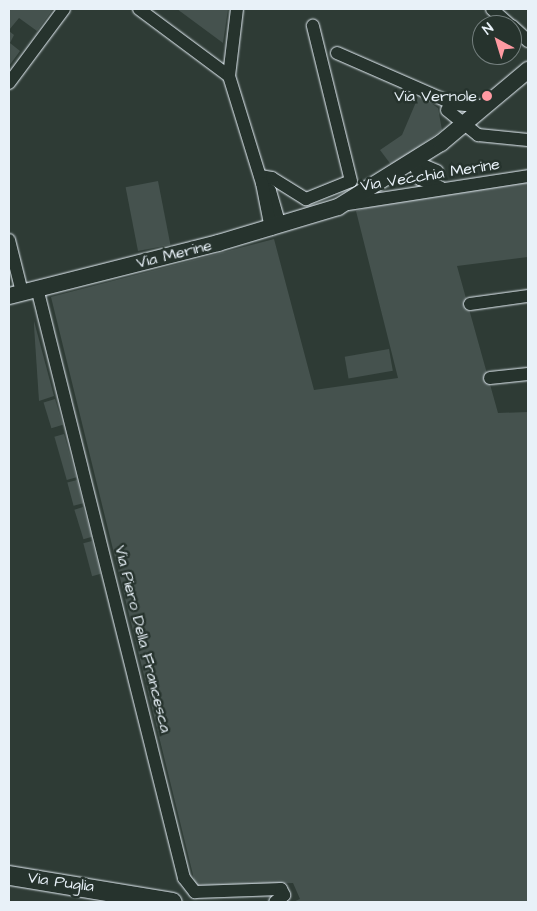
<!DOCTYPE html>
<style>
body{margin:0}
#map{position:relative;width:537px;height:911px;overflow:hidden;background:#2e3b35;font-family:"Architects Daughter",sans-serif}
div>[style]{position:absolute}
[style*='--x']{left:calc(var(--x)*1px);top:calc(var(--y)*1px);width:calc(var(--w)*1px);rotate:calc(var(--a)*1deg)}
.green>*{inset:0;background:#45524e;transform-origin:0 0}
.roads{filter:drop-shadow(0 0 1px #e8f1f8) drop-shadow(0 0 1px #e8f1f8)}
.minor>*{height:12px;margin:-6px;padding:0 6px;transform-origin:6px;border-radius:6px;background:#26332d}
.major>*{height:16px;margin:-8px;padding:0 8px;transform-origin:8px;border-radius:8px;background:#26332d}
.highway>*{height:19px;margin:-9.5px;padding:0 9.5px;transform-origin:9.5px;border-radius:9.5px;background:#26332d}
.dots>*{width:14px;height:14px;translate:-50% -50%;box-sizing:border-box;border:2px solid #26332d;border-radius:50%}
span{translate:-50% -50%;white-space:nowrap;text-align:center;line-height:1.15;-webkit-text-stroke:5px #26332d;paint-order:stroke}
.poi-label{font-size:16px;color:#e8f1f8}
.right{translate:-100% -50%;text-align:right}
.street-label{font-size:16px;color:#e8f1f8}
.frame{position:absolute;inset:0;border:10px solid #e8f1f8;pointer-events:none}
.north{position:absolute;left:472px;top:15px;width:50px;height:50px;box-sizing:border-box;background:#26332d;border:1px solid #747f7e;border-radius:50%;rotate:321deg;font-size:14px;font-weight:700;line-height:20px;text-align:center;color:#e8f1f8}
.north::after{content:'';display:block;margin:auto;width:18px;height:22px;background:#ff9aa2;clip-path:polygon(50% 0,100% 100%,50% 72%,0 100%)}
</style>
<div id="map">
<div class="green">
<i style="clip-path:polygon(9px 9px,53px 9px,37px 31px,19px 18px,9px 30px)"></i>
<i style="clip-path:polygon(177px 9px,228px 9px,223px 43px)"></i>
<i style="clip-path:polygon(9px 31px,14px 35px,10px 43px,20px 51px,9px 66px)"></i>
<i style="clip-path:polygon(419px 95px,438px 108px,442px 130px,392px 166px,380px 150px,402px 135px)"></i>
<i style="left:158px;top:181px;width:65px;height:33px;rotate:79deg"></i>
<i style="clip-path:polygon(528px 181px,528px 257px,457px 266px,498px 413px,528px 412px,528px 902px,293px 902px,300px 899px,293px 883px,196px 887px,51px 297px,274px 239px,314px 390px,398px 378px,356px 211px,407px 196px)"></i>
<i style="clip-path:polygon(34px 321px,54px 396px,39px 401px,34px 326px)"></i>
<i style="left:389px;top:349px;width:22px;height:45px;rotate:80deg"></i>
<i style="left:55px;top:399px;width:27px;height:12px;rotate:73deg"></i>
<i style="left:64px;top:434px;width:45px;height:10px;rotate:74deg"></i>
<i style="left:77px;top:480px;width:24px;height:10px;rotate:75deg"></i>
<i style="left:83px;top:507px;width:31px;height:9px;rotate:73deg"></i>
<i style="left:92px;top:541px;width:34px;height:9px;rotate:75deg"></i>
</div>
<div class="roads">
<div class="minor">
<i style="--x:139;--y:9;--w:112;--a:36.7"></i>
<i style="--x:229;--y:76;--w:112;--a:72.9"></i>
<i style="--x:262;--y:183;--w:11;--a:45"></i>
<i style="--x:270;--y:191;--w:36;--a:74"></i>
<i style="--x:492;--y:9;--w:24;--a:42"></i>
<i style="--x:512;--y:26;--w:22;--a:43"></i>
<i style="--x:337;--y:53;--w:128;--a:23.6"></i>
<i style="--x:454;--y:104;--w:32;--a:5"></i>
<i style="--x:229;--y:76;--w:67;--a:-83.2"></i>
<i style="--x:9;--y:83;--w:92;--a:-53.4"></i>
<i style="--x:447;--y:110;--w:40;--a:39"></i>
<i style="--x:478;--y:135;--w:50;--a:5.7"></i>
<i style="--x:437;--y:171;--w:25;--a:-157"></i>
<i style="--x:414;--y:161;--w:19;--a:72"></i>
<i style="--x:420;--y:179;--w:22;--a:22"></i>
<i style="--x:260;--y:176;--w:12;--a:9"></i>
<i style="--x:272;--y:178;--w:40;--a:32"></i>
<i style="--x:306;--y:199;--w:48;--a:-21.8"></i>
<i style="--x:351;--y:181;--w:160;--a:-103.8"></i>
<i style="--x:262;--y:183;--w:47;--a:78.9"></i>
<i style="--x:348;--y:204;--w:182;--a:-8.8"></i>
<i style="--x:9;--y:240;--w:54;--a:76"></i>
<i style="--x:37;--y:288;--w:608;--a:76.01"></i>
<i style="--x:184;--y:878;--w:18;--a:52"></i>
<i style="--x:195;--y:892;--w:86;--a:-2"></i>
<i style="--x:281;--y:889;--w:7;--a:63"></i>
<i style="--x:284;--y:895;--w:11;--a:142"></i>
<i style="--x:470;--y:304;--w:59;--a:-7.9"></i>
<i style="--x:490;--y:378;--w:38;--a:-6"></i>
</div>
<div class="major">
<i style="--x:9;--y:296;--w:216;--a:-14.2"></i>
<i style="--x:218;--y:243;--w:125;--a:-16.7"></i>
<i style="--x:338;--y:207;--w:121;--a:-31.9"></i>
<i style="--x:441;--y:143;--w:114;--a:-40"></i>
</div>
<div class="highway">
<i style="--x:9;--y:875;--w:165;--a:9.4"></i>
</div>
</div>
<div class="dots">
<i style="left:487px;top:96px;background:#ff9aa2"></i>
</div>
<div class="poi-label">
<span class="right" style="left:477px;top:96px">Via Vernole</span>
</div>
<div class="street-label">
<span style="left:430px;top:175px;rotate:-9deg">Via Vecchia Merine</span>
<span style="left:174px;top:254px;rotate:-14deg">Via Merine</span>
<span style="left:143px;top:639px;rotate:76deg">Via Piero Della Francesca</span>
<span style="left:61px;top:882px;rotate:8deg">Via Puglia</span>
</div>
<div class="frame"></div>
<div class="north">N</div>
</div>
